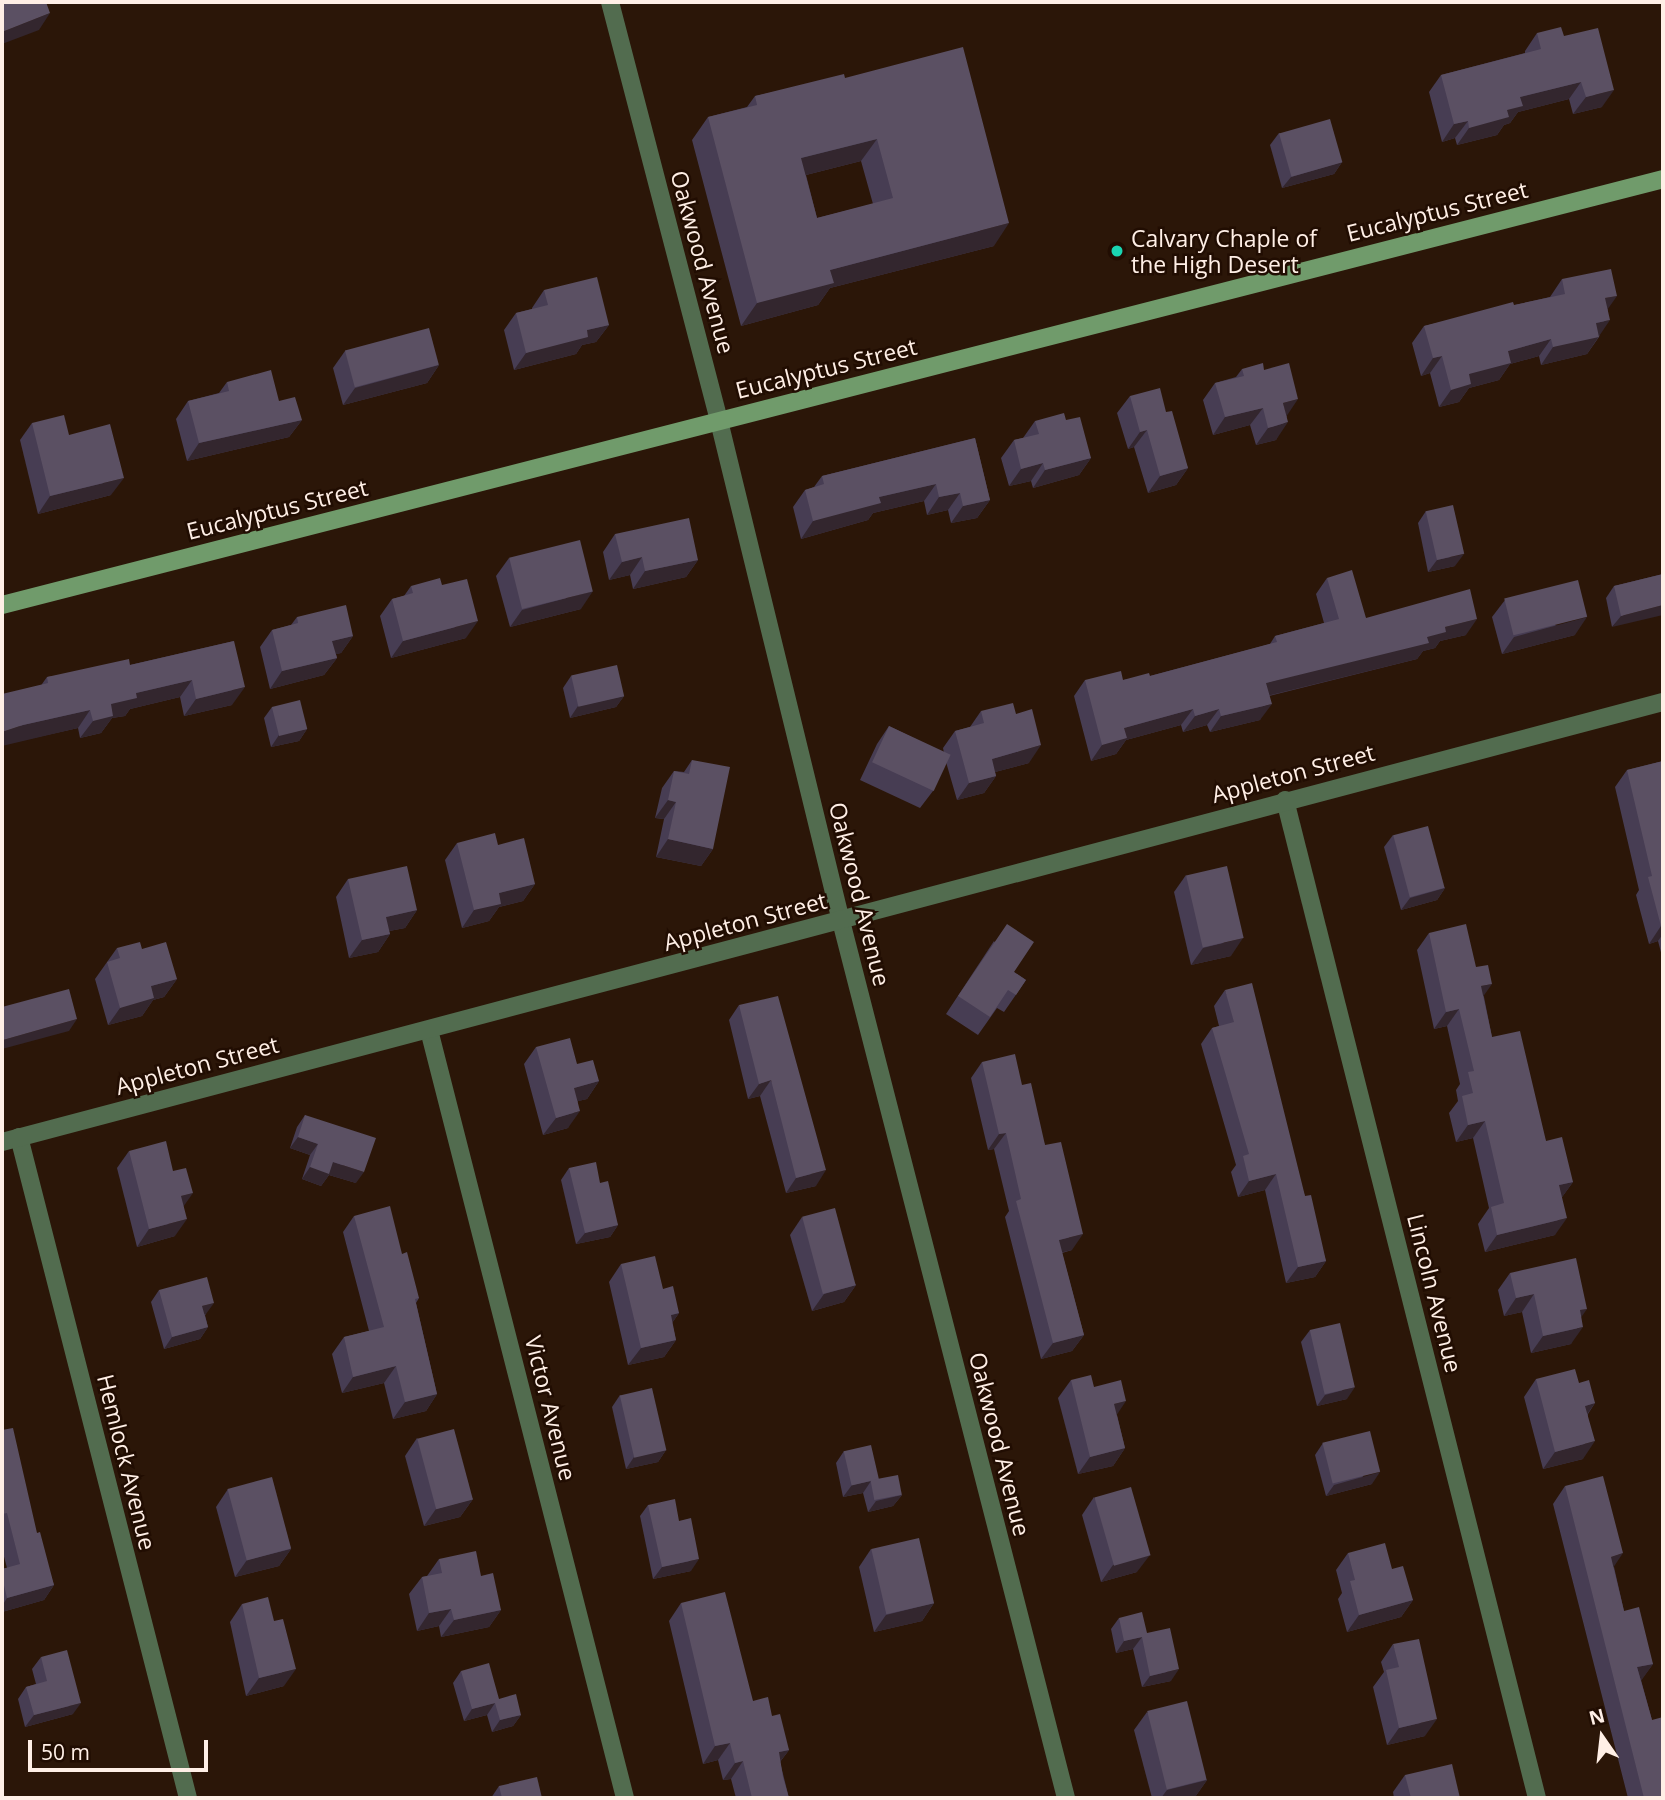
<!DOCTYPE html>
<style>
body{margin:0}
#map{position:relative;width:1665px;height:1800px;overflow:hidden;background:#2b1608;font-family:"Open Sans",sans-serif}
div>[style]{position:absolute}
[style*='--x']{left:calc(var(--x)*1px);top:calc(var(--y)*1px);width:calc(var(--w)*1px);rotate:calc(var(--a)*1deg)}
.street>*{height:18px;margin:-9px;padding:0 9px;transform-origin:9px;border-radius:9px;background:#526c4f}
.secondary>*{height:18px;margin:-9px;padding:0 9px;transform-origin:9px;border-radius:9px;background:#709b6b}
.wall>*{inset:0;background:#473d53}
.shaded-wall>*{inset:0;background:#33262e}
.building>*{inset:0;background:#5b5063;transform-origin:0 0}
.dots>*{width:19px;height:19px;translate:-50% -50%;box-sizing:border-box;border:4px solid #210d02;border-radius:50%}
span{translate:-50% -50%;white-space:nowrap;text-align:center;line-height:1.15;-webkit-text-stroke:5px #210d02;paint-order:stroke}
.street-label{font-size:23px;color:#ffefe6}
.poi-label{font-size:23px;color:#ffefe6}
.left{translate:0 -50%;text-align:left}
.frame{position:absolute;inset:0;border:4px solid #ffefe6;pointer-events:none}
.north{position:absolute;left:1567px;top:1702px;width:70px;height:70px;-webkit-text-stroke:5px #210d02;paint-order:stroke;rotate:346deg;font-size:19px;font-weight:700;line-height:28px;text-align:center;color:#ffefe6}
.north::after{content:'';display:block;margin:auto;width:24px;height:32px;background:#ffefe6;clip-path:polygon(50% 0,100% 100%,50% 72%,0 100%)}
.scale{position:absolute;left:28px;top:1740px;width:180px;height:32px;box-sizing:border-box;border:4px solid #ffefe6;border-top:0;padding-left:9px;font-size:21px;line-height:24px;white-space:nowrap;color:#ffefe6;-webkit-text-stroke:5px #210d02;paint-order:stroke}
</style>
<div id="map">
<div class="street">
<i style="--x:610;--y:2;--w:433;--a:75.4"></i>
<i style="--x:719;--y:421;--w:515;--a:76.29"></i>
<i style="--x:841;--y:921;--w:905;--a:75.61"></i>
<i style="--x:1285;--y:800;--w:1029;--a:75.83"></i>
<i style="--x:429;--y:1030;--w:793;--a:75.68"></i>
<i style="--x:19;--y:1137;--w:682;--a:75.66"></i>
<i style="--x:2;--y:1142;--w:1718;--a:-14.84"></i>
</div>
<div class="secondary">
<i style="--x:2;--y:605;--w:1715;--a:-14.38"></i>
</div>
<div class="wall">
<i style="clip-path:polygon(1537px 33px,1564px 36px,1602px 107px,1573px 114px,1569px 99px,1518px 112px,1510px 123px,1504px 125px,1497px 135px,1457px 145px,1455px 138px,1442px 142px,1429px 92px,1441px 75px,1525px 53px,1525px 51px)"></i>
<i style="clip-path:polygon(evenodd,845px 78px,994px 246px,830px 288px,818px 305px,741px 326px,692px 140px,708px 117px,747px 107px,755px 96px,845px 78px,861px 161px,873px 204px,817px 218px,806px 175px,861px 161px)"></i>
<i style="clip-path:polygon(1279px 133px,1342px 162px,1334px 174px,1282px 188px,1270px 145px)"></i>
<i style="clip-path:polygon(1562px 279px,1608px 309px,1599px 337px,1587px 354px,1541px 365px,1539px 356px,1510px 364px,1499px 380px,1469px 388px,1459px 402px,1439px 407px,1430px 373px,1421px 376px,1412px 343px,1424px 326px,1550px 297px)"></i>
<i style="clip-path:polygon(544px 290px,609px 325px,596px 342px,582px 345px,576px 354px,514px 370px,504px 330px,516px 313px,532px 309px,532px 308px)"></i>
<i style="clip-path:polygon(345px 351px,439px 365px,427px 383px,343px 405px,333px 368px)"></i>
<i style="clip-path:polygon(1242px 369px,1264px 370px,1287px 416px,1276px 440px,1256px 445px,1250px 425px,1213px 435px,1203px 400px,1215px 383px,1236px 377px)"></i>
<i style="clip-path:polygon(227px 382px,302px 420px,289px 437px,187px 461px,176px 419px,188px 401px,219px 393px)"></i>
<i style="clip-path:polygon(1130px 396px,1166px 412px,1188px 468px,1176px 485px,1148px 493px,1134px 447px,1128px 449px,1117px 413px)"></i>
<i style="clip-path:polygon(1066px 420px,1091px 458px,1079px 475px,1033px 488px,1031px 481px,1009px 486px,1001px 458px,1014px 440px,1023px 438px,1035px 421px)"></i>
<i style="clip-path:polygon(32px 423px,69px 435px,111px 495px,38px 514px,20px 440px)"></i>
<i style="clip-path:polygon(975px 438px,990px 500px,977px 518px,951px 523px,948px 510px,927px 515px,924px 501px,873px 513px,868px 520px,801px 539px,793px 507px,805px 490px,814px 487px,822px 476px)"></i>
<i style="clip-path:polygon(1426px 511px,1455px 566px,1428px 572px,1418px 523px)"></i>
<i style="clip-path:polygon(615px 534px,698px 560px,686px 577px,633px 589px,630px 575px,609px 580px,603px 552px)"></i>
<i style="clip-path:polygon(509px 558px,581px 609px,510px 627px,496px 576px)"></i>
<i style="clip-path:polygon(1663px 574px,1612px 627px,1606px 598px,1614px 586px)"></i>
<i style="clip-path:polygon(1327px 578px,1366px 618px,1466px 635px,1440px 641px,1435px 648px,1423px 651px,1417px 659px,1269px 696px,1260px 720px,1210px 732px,1207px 725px,1183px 732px,1181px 725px,1126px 740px,1116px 754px,1091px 761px,1074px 696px,1085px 680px,1123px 680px,1150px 676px,1270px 644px,1275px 636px,1324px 623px,1316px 594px)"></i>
<i style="clip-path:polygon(411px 586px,466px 638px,391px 658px,380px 616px,392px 599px,404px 596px)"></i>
<i style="clip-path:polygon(1505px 600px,1575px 635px,1502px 654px,1492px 617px)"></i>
<i style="clip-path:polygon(297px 617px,353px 636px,341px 653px,336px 654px,337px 658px,324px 675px,270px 689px,260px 647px,272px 630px,291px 625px)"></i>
<i style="clip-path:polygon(234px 641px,232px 705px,184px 716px,180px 697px,130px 709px,125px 716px,112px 718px,101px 733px,80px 738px,78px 728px,11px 743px,42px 684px,47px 677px,130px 665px)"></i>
<i style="clip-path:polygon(571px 676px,624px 696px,616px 707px,570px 718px,563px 688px)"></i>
<i style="clip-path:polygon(272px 707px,307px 729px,299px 741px,271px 747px,264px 718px)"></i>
<i style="clip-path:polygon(981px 711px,1029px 763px,995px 772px,996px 776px,984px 793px,957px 800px,946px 762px,933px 791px,920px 808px,860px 780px,877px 744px,889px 726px,944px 753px,943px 748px,955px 731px,970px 727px)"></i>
<i style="clip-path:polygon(692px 760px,713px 849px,701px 866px,656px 857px,664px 819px,655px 818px,662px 788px,674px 771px,684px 772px)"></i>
<i style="clip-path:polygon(1663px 761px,1663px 960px,1658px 941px,1649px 944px,1636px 895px,1639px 890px,1615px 787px,1627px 770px)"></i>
<i style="clip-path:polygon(1393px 835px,1445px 888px,1437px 900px,1401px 910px,1384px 847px)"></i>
<i style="clip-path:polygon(457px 843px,535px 884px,523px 901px,499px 907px,489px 921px,462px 928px,445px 860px)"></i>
<i style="clip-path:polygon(1186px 875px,1231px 956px,1191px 965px,1174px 892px)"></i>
<i style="clip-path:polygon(348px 879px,417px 910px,405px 928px,389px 931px,390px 934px,378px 952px,349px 958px,336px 897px)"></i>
<i style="clip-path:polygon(1429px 933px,1476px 967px,1484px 997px,1492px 1037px,1546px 1141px,1573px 1182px,1562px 1197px,1555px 1235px,1485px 1252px,1478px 1224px,1489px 1208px,1473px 1138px,1456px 1142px,1449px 1113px,1458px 1101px,1456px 1090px,1460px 1084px,1447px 1026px,1434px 1029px,1417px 950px)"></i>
<i style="clip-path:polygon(994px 941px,1014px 972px,1026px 980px,1004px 1012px,997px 1008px,978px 1035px,946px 1014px)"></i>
<i style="clip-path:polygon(117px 948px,142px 949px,177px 979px,164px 997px,153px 1000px,142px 1016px,108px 1025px,95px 979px)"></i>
<i style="clip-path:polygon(1225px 990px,1305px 1196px,1326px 1261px,1315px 1277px,1286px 1283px,1265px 1190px,1238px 1197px,1231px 1172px,1236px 1165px,1201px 1044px,1212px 1028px,1219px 1026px,1214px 1006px)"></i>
<i style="clip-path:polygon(739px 1005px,816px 1186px,786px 1193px,760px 1096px,748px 1099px,729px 1020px)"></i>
<i style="clip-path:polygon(536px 1047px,577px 1064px,599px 1081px,587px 1099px,578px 1101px,568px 1128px,543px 1135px,524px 1064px)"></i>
<i style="clip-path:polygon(982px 1062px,1022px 1085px,1045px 1145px,1072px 1250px,1062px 1253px,1084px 1335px,1072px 1351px,1041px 1359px,1005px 1217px,1009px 1211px,994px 1149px,988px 1150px,971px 1078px)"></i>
<i style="clip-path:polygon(305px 1115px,356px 1183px,329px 1175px,321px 1186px,302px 1179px,310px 1155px,290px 1148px,297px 1127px)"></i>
<i style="clip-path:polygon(129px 1151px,175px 1236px,137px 1247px,117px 1168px)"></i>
<i style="clip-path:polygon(569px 1168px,600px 1183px,618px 1225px,610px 1237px,576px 1244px,561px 1180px)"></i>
<i style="clip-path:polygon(354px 1216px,419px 1298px,416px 1303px,437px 1394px,426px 1411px,393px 1419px,384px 1383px,342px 1393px,332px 1354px,344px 1337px,369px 1331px,343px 1232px)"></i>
<i style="clip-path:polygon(802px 1217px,856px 1285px,844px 1302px,812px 1311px,790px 1235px)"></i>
<i style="clip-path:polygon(621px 1264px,663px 1289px,679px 1313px,672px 1323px,676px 1340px,664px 1357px,628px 1365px,609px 1282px)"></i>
<i style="clip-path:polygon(1510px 1273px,1581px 1318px,1571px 1344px,1531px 1353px,1522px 1312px,1504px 1316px,1498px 1290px)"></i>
<i style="clip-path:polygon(159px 1290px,206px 1314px,205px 1315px,208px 1327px,200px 1339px,164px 1349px,151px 1302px)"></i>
<i style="clip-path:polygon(1310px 1330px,1347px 1399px,1317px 1406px,1301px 1342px)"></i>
<i style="clip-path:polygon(1536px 1379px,1579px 1383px,1595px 1403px,1588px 1414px,1583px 1459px,1543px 1469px,1524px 1397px)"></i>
<i style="clip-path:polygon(1071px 1380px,1094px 1387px,1117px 1415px,1125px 1448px,1113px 1466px,1078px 1474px,1058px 1398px)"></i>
<i style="clip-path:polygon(620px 1395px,666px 1450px,658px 1462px,626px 1469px,612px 1407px)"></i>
<i style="clip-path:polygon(2px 1430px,54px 1585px,44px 1600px,2px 1612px,2px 1569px,7px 1568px,2px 1549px)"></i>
<i style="clip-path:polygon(417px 1438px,473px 1499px,460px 1517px,424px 1526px,405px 1456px)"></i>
<i style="clip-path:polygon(1323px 1443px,1372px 1484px,1326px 1496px,1315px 1455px)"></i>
<i style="clip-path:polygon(844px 1451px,878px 1479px,902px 1495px,893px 1506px,868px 1512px,863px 1493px,843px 1497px,836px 1463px)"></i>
<i style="clip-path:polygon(1565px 1486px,1614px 1567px,1624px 1611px,1653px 1664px,1641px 1680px,1652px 1720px,1663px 1798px,1628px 1798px,1553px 1504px)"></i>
<i style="clip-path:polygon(228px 1489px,291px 1549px,279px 1566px,235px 1577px,216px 1507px)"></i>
<i style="clip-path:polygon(1094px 1497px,1137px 1572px,1101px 1582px,1082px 1515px)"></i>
<i style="clip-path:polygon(648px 1505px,679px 1521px,691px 1571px,653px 1579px,640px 1516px)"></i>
<i style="clip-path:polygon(871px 1549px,934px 1603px,922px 1621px,874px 1632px,859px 1567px)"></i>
<i style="clip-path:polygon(1348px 1553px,1392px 1569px,1413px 1600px,1401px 1617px,1347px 1632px,1338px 1599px,1342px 1593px,1336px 1570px)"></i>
<i style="clip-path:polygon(439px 1559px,481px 1576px,501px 1610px,489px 1627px,441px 1637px,439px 1626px,417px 1631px,409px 1594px,422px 1577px,427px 1576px)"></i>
<i style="clip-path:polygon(681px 1603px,753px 1701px,772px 1716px,789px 1750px,780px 1762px,789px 1798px,736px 1798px,731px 1779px,723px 1780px,718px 1760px,703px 1764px,669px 1621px)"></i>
<i style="clip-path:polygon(242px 1604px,274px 1621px,284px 1686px,246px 1696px,230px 1622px)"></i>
<i style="clip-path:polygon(1119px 1618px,1147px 1633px,1171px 1681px,1142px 1687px,1133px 1649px,1116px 1653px,1111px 1629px)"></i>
<i style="clip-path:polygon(1393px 1644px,1425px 1736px,1387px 1745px,1373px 1687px,1384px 1672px,1381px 1662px)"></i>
<i style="clip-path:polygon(41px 1657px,73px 1714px,25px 1727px,18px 1699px,26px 1687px,36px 1684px,32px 1669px)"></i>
<i style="clip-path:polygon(461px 1671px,521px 1715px,513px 1726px,492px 1732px,487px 1715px,464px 1721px,453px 1683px)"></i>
<i style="clip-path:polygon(1147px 1712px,1207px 1780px,1195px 1797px,1191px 1798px,1152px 1798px,1134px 1730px)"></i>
<i style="clip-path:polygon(1405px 1775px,1460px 1798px,1394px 1798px,1393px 1792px)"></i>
<i style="clip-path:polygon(499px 1786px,542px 1798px,491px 1798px)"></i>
</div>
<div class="shaded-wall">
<i style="clip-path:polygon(50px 13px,39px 30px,2px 44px,2px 32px)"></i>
<i style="clip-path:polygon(1581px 82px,1569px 99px,1518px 112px,1510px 123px,1504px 125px,1497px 135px,1457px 145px,1469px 128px,1507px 110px,1520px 97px)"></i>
<i style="clip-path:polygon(1614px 90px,1602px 107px,1573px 114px,1586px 97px)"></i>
<i style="clip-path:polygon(1468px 121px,1455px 138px,1442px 142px,1454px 124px)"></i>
<i style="clip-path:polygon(877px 139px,861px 161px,786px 180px,801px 158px)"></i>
<i style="clip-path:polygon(1342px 162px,1334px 174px,1282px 188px,1291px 177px)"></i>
<i style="clip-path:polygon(1009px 223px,994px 246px,830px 288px,818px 305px,741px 326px,757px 303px,830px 270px)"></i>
<i style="clip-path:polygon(1617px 296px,1605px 313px,1605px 298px)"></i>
<i style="clip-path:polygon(1610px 320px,1587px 354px,1541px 365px,1553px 347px,1596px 323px)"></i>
<i style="clip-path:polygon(609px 325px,596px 342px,582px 345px,576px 354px,514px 370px,526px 353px,587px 330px)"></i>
<i style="clip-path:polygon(1551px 339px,1539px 356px,1510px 364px,1499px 380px,1469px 388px,1459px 402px,1439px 407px,1451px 390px,1469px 374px,1508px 351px)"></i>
<i style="clip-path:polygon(1442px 356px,1430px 373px,1421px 376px,1433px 358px)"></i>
<i style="clip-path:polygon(439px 365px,427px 383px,343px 405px,355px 388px)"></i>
<i style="clip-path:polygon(1298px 399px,1286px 417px,1283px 403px)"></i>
<i style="clip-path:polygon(1263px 408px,1250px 425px,1213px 435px,1225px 417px)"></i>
<i style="clip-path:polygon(302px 420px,289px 437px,187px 461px,199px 443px)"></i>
<i style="clip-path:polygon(1288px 422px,1276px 440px,1256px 445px,1268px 428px)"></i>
<i style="clip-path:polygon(1147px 430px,1134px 447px,1128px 449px,1140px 432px)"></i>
<i style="clip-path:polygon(1091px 458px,1079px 475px,1033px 488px,1045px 470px)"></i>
<i style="clip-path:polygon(1043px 463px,1031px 481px,1009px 486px,1021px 469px)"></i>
<i style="clip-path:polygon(1188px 468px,1176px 485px,1148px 493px,1160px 476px)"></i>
<i style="clip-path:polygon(124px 478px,111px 495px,38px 514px,50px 496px)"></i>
<i style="clip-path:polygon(936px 484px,924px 501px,873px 513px,868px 520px,801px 539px,813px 521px,879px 497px)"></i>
<i style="clip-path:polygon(960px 493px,948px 510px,927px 515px,939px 497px)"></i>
<i style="clip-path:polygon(990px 500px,977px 518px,951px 523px,963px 506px)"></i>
<i style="clip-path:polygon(1464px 554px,1455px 566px,1428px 572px,1437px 560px)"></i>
<i style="clip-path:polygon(642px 557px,630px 575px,609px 580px,622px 562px)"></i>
<i style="clip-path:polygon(698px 560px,686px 577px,633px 589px,645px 571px)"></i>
<i style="clip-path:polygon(593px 591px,581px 609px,510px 627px,522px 610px)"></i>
<i style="clip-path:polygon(1663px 605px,1663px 615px,1612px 627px,1621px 616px)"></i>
<i style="clip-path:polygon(1587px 617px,1575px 635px,1502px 654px,1514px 637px)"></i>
<i style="clip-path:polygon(1477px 619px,1466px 635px,1440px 641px,1435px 648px,1423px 651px,1417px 659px,1255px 699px,1266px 683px,1427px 637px,1445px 627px)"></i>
<i style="clip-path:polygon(478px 621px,466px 638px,391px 658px,403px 641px)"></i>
<i style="clip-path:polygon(353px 636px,341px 653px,320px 658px,332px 641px)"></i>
<i style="clip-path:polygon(337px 658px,324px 675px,270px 689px,282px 671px)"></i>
<i style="clip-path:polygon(192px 680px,180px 697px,130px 709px,125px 716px,112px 718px,101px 733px,80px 738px,93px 721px,111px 704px,136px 693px)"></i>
<i style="clip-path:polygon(245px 687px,232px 705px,184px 716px,196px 699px)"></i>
<i style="clip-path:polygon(624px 696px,616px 707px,570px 718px,578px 706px)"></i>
<i style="clip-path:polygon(1272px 704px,1260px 720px,1210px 732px,1221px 716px)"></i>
<i style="clip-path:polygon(1193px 709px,1181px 725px,1126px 740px,1116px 754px,1091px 761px,1102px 745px,1124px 728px)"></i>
<i style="clip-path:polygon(1219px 709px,1207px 725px,1183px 732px,1195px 716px)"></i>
<i style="clip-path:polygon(90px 710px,78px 728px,2px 746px,2px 732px,23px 725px)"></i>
<i style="clip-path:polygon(307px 729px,299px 741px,271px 747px,279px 735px)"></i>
<i style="clip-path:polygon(1041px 745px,1029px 763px,980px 776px,992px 759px)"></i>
<i style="clip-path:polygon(996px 776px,984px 793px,957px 800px,969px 783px)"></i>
<i style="clip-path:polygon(668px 800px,676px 802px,664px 819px,655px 818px)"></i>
<i style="clip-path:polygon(668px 839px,713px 849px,701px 866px,656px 857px)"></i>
<i style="clip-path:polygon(535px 884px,523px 901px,499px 907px,489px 921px,462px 928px,474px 910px,499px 893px)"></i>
<i style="clip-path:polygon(1445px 888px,1437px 900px,1401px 910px,1410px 898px)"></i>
<i style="clip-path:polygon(417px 910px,405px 928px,374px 934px,386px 917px)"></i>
<i style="clip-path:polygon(1661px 926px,1663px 926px,1663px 934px,1658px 941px,1649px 944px)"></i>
<i style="clip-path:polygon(390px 934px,378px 952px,349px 958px,362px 940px)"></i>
<i style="clip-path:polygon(1243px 938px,1231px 956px,1191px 965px,1203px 948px)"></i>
<i style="clip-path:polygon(177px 979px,164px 997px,153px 1000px,142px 1016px,108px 1025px,120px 1008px,151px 986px)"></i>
<i style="clip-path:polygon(1492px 984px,1480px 1001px,1481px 986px)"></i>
<i style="clip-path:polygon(1459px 1009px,1447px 1026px,1434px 1029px,1446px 1012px)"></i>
<i style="clip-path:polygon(77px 1019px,69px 1031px,2px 1049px,3px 1040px)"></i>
<i style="clip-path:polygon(771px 1080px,760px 1096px,748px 1099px,759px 1084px)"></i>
<i style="clip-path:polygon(599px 1081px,587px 1099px,562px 1105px,574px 1088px)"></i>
<i style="clip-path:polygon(580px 1111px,568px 1128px,543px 1135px,556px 1118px)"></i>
<i style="clip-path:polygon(1485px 1121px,1473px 1138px,1456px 1142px,1468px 1125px)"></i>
<i style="clip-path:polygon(1006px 1133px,994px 1149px,988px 1150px,999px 1134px)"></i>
<i style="clip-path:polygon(298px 1137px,318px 1144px,310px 1155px,290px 1148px)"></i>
<i style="clip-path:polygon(333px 1162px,364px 1172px,356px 1183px,329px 1175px,321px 1186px,302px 1179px,310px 1167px)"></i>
<i style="clip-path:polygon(826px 1170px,816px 1186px,786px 1193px,796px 1178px)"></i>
<i style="clip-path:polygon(1276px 1174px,1265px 1190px,1238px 1197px,1249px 1181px)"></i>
<i style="clip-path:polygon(1573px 1182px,1560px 1200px,1559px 1185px)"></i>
<i style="clip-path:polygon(193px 1193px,181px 1210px,181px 1196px)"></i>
<i style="clip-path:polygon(1567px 1218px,1555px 1235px,1485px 1252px,1497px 1235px)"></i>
<i style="clip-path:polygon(187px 1219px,175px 1236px,137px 1247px,149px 1229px)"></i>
<i style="clip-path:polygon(618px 1225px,610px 1237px,576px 1244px,585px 1233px)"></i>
<i style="clip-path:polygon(1083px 1234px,1072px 1250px,1047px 1256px,1059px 1240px)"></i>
<i style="clip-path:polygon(1326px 1261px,1315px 1277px,1286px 1283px,1298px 1267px)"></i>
<i style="clip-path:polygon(856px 1285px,844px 1302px,812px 1311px,824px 1294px)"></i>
<i style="clip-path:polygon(1534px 1294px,1522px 1312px,1504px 1316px,1516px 1298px)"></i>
<i style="clip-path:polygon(214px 1303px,206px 1314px,194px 1317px,202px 1306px)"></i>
<i style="clip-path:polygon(1587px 1309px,1575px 1326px,1580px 1310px)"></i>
<i style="clip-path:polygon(679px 1313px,667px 1330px,671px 1315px)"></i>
<i style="clip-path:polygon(208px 1327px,200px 1339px,164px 1349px,172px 1337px)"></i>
<i style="clip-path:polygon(1583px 1327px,1571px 1344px,1531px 1353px,1543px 1336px)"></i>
<i style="clip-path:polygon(1084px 1335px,1072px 1351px,1041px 1359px,1053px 1343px)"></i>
<i style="clip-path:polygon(676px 1340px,664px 1357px,628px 1365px,641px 1348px)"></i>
<i style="clip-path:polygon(396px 1366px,384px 1383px,342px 1393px,353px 1377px)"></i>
<i style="clip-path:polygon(1355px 1387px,1347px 1399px,1317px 1406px,1325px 1395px)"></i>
<i style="clip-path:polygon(437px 1394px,426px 1411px,393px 1419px,405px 1402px)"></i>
<i style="clip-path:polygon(1126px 1401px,1114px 1419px,1114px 1404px)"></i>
<i style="clip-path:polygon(1595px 1403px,1583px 1420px,1585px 1406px)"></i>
<i style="clip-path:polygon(1595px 1441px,1583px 1459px,1543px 1469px,1555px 1452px)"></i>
<i style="clip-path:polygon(1125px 1448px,1113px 1466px,1078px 1474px,1090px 1457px)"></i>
<i style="clip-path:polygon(666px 1450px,658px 1462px,626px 1469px,634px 1457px)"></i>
<i style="clip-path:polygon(1380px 1472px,1372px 1484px,1326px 1496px,1334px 1485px)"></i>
<i style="clip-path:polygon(871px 1481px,863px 1493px,843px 1497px,852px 1485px)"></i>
<i style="clip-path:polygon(902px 1495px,893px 1506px,868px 1512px,876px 1501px)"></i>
<i style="clip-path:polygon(473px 1499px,460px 1517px,424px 1526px,436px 1509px)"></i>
<i style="clip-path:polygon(291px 1549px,279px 1566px,235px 1577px,247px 1560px)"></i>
<i style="clip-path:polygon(1623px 1553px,1611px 1571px,1611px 1557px)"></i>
<i style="clip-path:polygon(1150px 1555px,1137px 1572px,1101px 1582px,1113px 1565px)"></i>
<i style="clip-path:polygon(699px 1559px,691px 1571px,653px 1579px,662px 1567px)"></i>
<i style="clip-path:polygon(54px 1585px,44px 1600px,2px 1612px,2px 1606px,7px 1598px)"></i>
<i style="clip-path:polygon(1413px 1600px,1401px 1617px,1347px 1632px,1359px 1615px)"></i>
<i style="clip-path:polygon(934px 1603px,922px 1621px,874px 1632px,886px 1615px)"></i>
<i style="clip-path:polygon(451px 1609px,439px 1626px,417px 1631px,429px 1613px)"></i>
<i style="clip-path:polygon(501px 1610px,489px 1627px,441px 1637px,454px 1620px)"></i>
<i style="clip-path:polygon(1142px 1637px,1133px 1649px,1116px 1653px,1124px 1641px)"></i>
<i style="clip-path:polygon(1653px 1664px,1641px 1681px,1637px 1667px)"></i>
<i style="clip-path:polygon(296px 1669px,284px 1686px,246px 1696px,259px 1678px)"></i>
<i style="clip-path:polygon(1179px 1669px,1171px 1681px,1142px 1687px,1150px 1676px)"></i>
<i style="clip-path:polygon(81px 1703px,73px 1714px,25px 1727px,34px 1715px)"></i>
<i style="clip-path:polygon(495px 1703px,487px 1715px,464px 1721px,472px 1709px)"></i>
<i style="clip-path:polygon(521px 1715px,513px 1726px,492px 1732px,500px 1720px)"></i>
<i style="clip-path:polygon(1437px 1719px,1425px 1736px,1387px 1745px,1399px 1728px)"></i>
<i style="clip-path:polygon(730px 1743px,718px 1760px,703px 1764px,715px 1746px)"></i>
<i style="clip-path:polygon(789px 1750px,776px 1767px,779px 1752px)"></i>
<i style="clip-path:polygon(743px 1761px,731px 1779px,723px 1780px,735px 1763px)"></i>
<i style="clip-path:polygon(1207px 1780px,1195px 1797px,1191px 1798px,1161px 1798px,1167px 1790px)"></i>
</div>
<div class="building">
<i style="clip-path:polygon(2px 2px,46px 2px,50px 13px,2px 32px)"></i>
<i style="clip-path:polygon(1561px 27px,1564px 36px,1598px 28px,1614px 90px,1586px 97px,1581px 82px,1520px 97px,1523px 106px,1507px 110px,1509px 117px,1469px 128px,1468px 121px,1454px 124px,1441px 75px,1541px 49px,1537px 33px)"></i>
<i style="clip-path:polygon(evenodd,963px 47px,1009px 223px,830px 270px,834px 283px,757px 303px,708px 117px,757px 105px,755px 96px,844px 74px,845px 78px,963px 47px,877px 139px,893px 198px,817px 218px,801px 158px,877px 139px)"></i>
<i style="left:1330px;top:119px;width:45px;height:53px;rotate:74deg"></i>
<i style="clip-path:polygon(1611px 269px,1617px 296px,1605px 298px,1610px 320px,1596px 323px,1599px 337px,1553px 347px,1551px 339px,1508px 351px,1511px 363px,1469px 374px,1471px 384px,1451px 390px,1442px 356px,1433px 358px,1424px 326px,1513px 302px,1514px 305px,1565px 294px,1562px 279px)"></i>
<i style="clip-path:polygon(597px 277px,609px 325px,587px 330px,588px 337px,526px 353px,516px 313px,548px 305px,544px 290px)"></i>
<i style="left:429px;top:328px;width:38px;height:87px;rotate:75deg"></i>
<i style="clip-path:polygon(1263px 363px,1264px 370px,1289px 363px,1298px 399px,1283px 403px,1288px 422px,1268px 428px,1263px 408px,1225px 417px,1215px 383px,1244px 376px,1242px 369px)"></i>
<i style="clip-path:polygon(271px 370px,279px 401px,295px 397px,302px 420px,199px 443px,188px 401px,229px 391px,227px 382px)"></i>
<i style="clip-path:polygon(1160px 388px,1166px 412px,1172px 411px,1188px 468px,1160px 476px,1147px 430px,1140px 432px,1130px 396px)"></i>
<i style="clip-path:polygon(1064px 413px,1066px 420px,1080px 417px,1091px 458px,1045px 470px,1043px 463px,1021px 469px,1014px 440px,1039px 434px,1035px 421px)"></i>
<i style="clip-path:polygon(64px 415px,69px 435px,110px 424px,124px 478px,50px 496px,32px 423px)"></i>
<i style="clip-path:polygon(975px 438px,990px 500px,963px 506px,960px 493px,939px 497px,936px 484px,879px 497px,881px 503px,813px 521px,805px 490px,824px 484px,822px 476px)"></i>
<i style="left:1453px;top:505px;width:50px;height:28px;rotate:77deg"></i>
<i style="clip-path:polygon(689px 518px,698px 560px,645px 571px,642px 557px,622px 562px,615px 534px)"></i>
<i style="left:580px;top:540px;width:53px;height:73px;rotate:76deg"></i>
<i style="clip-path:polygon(1352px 570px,1366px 618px,1470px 589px,1477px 619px,1445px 627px,1446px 632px,1427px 637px,1429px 643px,1266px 683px,1272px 704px,1221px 716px,1219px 709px,1195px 716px,1193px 709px,1124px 728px,1127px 738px,1102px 745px,1085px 680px,1121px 671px,1123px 680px,1149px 673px,1150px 676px,1277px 642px,1275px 636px,1339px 619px,1327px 578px)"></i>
<i style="clip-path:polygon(1663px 574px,1663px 605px,1621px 616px,1614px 586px)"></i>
<i style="clip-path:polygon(440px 578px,442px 585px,467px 579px,478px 621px,403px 641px,392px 599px,413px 593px,411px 586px)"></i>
<i style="left:1578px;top:580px;width:38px;height:76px;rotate:76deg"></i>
<i style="clip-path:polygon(346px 605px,353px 636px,332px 641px,337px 658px,282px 671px,272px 630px,298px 623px,297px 617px)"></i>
<i style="clip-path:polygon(234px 641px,245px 687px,196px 699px,192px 680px,136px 693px,137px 698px,111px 704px,113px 716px,93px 721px,90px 710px,23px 725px,2px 732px,2px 694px,48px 683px,47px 677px,129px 659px,130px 665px)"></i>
<i style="left:617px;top:665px;width:32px;height:47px;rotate:77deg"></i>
<i style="left:300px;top:700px;width:30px;height:29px;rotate:76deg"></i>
<i style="clip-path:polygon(1013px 703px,1016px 714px,1032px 709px,1041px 745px,992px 759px,996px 776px,969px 783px,955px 731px,984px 723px,981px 711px)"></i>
<i style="left:889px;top:726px;width:68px;height:40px;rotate:25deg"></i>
<i style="clip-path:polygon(692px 760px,730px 767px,713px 849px,668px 839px,676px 802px,668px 800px,674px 771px,689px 774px)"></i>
<i style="clip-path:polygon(1663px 761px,1663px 926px,1661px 926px,1648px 877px,1652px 876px,1627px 770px)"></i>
<i style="left:1428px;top:826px;width:64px;height:36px;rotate:75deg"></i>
<i style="clip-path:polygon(495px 833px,498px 845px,524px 838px,535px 884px,499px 893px,501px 904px,474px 910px,457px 843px)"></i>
<i style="clip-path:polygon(407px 866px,417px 910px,386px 917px,390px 934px,362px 940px,348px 879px)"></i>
<i style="left:1227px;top:866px;width:74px;height:42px;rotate:77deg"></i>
<i style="clip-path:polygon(1007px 924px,1034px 942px,1014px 972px,1026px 980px,1016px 995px,1008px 990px,990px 1017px,958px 996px)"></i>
<i style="clip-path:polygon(1466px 924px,1476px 967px,1488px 965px,1492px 984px,1481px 986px,1492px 1037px,1520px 1031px,1546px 1141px,1562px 1137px,1573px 1182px,1559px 1185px,1567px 1218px,1497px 1235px,1491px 1207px,1504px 1203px,1485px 1121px,1468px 1125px,1462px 1096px,1473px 1093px,1468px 1072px,1474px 1071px,1459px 1009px,1446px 1012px,1429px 933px)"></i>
<i style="clip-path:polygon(140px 942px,142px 949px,166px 942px,177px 979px,151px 986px,154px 998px,120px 1008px,107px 962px,120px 958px,117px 948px)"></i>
<i style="clip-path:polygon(1252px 983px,1305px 1196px,1311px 1195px,1326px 1261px,1298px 1267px,1276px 1174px,1249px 1181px,1243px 1156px,1249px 1154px,1212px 1028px,1234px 1022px,1225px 990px)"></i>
<i style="clip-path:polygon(69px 989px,77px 1019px,3px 1040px,2px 1036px,2px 1007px)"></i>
<i style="clip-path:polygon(778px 996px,826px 1170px,796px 1178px,771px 1080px,759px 1084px,739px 1005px)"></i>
<i style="clip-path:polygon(570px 1038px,577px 1064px,593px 1060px,599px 1081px,574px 1088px,580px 1111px,556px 1118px,536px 1047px)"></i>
<i style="clip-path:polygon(1015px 1054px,1022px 1085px,1031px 1083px,1045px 1145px,1061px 1142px,1083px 1234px,1059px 1240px,1084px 1335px,1053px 1343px,1016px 1201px,1021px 1199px,1006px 1133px,999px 1134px,982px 1062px)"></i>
<i style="clip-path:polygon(305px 1115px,376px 1138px,364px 1172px,333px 1162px,329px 1174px,310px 1167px,318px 1144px,298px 1137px)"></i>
<i style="clip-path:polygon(166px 1141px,173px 1171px,186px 1168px,193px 1193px,181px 1196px,187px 1219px,149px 1229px,129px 1151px)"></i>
<i style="clip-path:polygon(596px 1162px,600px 1183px,608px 1181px,618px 1225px,585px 1233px,569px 1168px)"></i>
<i style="clip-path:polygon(390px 1206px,402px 1254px,407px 1252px,419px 1298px,415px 1299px,437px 1394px,405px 1402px,396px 1366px,353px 1377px,344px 1337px,384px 1327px,354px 1216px)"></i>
<i style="left:835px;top:1208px;width:80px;height:34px;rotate:75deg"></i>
<i style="clip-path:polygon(655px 1256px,663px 1289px,673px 1286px,679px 1313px,671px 1315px,676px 1340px,641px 1348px,621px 1264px)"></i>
<i style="clip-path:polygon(1576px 1258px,1587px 1309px,1580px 1310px,1583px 1327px,1543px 1336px,1534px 1294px,1516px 1298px,1510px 1273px)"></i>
<i style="clip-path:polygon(207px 1277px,214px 1303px,202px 1306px,208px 1327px,172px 1337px,159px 1290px)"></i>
<i style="left:1340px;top:1323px;width:66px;height:31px;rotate:77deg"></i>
<i style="clip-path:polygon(1575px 1369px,1579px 1383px,1589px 1380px,1595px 1403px,1585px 1406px,1595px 1441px,1555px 1452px,1536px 1379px)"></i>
<i style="clip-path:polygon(1091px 1375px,1094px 1387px,1121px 1380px,1126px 1401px,1114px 1404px,1125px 1448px,1090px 1457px,1071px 1380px)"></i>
<i style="left:652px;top:1388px;width:64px;height:33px;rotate:77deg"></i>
<i style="clip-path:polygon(13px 1428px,37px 1533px,40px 1532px,54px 1585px,7px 1598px,2px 1577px,2px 1569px,20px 1564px,7px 1513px,2px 1514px,2px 1430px)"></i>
<i style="left:454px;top:1429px;width:73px;height:38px;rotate:75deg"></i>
<i style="left:1370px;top:1431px;width:42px;height:49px;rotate:76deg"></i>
<i style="left:871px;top:1445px;width:35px;height:28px;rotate:77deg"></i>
<i style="left:898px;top:1475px;width:20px;height:28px;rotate:79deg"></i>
<i style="clip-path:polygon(1603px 1476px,1623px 1553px,1611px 1557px,1624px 1611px,1639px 1607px,1653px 1664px,1637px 1667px,1652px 1720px,1663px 1717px,1663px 1798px,1644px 1798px,1565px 1486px)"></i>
<i style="left:272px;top:1477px;width:74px;height:46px;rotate:75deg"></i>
<i style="left:1131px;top:1487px;width:71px;height:38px;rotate:74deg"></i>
<i style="clip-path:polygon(675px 1499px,679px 1521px,691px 1518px,699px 1559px,662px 1567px,648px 1505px)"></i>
<i style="left:919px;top:1538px;width:67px;height:49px;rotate:77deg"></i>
<i style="clip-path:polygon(1385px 1543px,1392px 1569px,1403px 1566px,1413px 1600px,1359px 1615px,1350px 1581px,1355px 1580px,1348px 1553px)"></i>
<i style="clip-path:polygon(476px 1551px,481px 1576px,493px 1573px,501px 1610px,454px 1620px,451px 1609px,429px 1613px,422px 1577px,442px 1573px,439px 1559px)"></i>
<i style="clip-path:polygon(725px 1592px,753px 1701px,768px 1697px,772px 1716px,780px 1714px,789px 1750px,779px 1752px,783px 1777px,789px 1798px,752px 1798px,743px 1761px,735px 1763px,730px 1743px,715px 1746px,681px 1603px)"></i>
<i style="clip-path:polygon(268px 1597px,274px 1621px,283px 1619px,296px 1669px,259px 1678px,242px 1604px)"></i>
<i style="clip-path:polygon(1142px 1612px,1147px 1633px,1170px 1628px,1179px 1669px,1150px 1676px,1142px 1637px,1124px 1641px,1119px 1618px)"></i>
<i style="clip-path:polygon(1419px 1639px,1437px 1719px,1399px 1728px,1386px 1670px,1399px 1667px,1393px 1644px)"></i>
<i style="clip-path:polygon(67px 1650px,81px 1703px,34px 1715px,26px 1687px,47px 1681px,41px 1657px)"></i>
<i style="clip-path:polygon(489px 1663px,499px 1699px,516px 1694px,521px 1715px,500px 1720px,495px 1703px,472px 1709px,461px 1671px)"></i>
<i style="left:1187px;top:1701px;width:81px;height:41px;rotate:76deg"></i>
<i style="clip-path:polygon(1452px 1764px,1460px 1798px,1411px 1798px,1405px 1775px)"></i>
<i style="clip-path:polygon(537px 1777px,542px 1798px,502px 1798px,499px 1786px)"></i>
</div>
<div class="dots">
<i style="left:1117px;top:251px;background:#1ad5b2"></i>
</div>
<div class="street-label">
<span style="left:1437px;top:211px;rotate:-14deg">Eucalyptus Street</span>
<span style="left:703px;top:262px;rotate:75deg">Oakwood Avenue</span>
<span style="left:826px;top:368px;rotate:-14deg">Eucalyptus Street</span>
<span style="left:277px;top:509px;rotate:-14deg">Eucalyptus Street</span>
<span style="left:1293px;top:773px;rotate:-15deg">Appleton Street</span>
<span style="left:860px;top:894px;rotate:76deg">Oakwood Avenue</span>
<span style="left:745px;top:921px;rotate:-15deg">Appleton Street</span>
<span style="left:197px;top:1065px;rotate:-15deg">Appleton Street</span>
<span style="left:1435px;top:1293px;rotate:76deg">Lincoln Avenue</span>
<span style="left:551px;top:1408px;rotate:76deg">Victor Avenue</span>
<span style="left:1000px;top:1444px;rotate:76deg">Oakwood Avenue</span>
<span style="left:127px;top:1462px;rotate:76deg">Hemlock Avenue</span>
</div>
<div class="poi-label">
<span class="left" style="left:1131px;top:251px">Calvary Chaple of<br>the High Desert</span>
</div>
<div class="frame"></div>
<div class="north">N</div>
<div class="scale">50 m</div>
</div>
